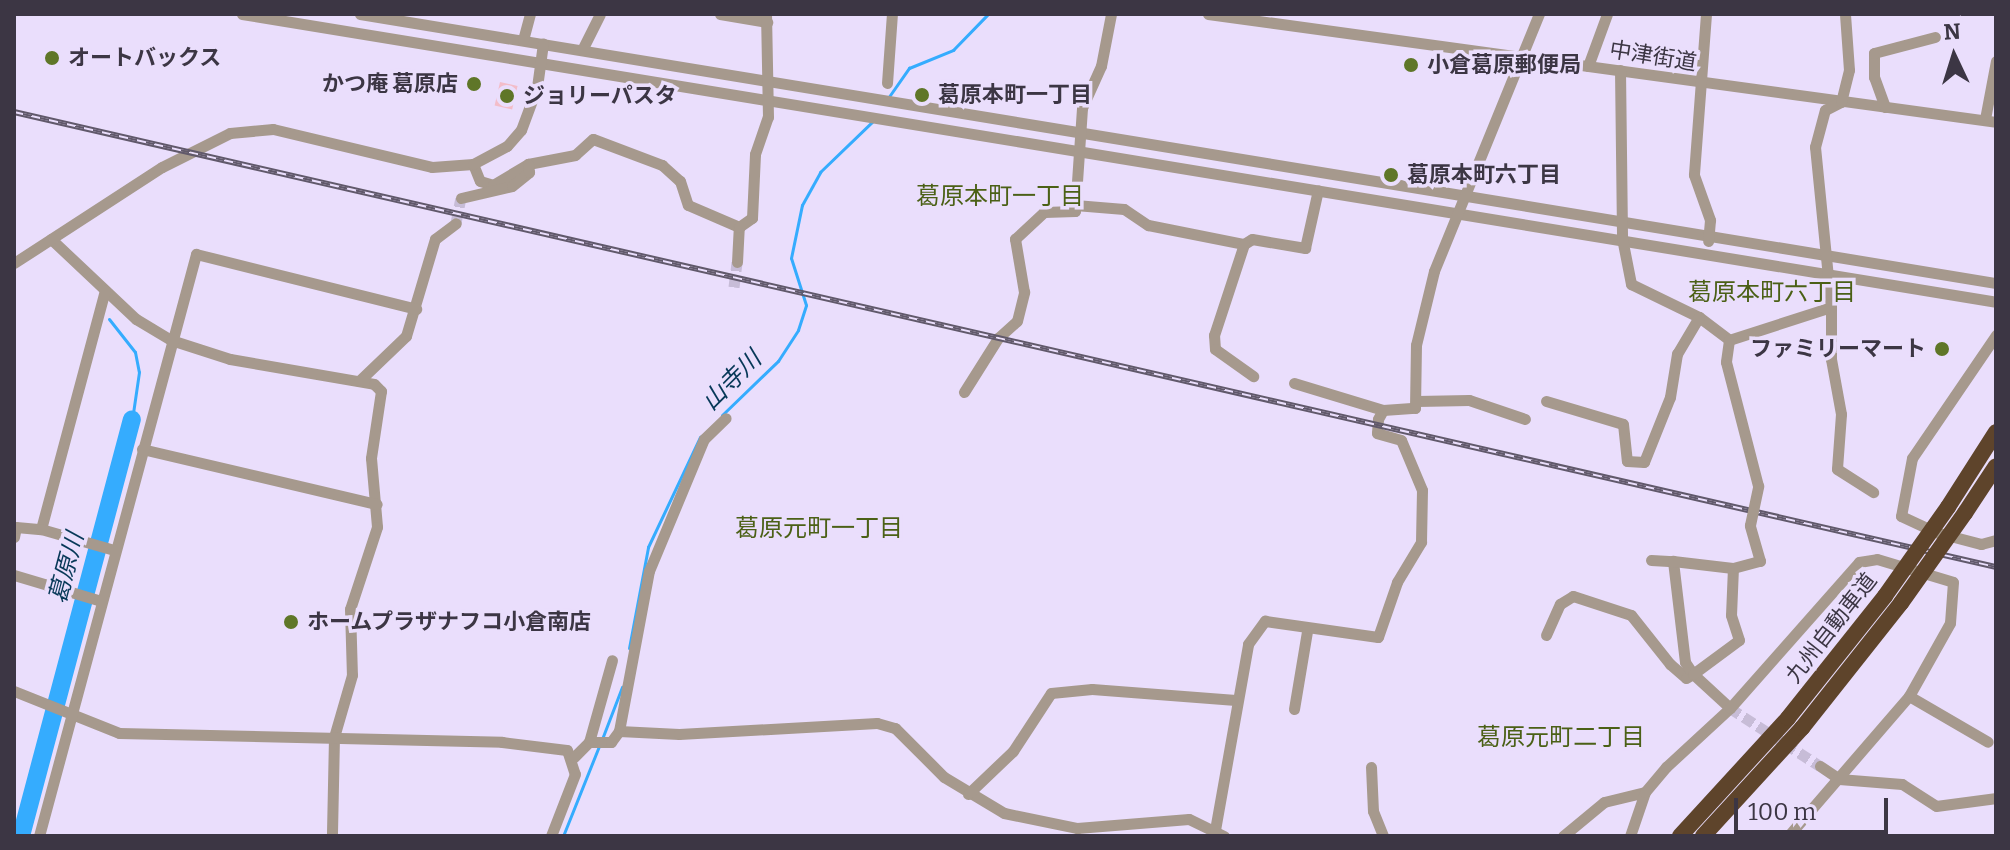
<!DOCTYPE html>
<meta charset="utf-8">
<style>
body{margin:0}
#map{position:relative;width:2010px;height:850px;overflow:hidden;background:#eadefc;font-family:Bitter,"Noto Sans JP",serif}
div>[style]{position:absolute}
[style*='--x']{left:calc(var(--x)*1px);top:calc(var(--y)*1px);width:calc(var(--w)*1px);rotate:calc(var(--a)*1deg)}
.stream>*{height:3px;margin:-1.5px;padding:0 1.5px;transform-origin:1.5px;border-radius:1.5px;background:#35acfe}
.river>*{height:18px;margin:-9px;padding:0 9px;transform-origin:9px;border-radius:9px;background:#35acfe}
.building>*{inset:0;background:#f3bdc9;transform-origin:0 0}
.minor-tunnel>*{height:11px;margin-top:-5.5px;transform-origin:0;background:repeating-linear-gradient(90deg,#c7bcd7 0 11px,transparent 0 16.5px)}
.minor>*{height:11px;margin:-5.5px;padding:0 5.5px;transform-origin:5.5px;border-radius:5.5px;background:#a6998d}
.highway>*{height:16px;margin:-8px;padding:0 8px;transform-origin:8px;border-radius:8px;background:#5e442b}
.rail>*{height:6px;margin-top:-3px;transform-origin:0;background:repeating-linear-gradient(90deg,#eadefc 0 9px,#61596b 0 18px);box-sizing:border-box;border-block:2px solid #61596b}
.minor-bridge>*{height:11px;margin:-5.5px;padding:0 5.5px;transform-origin:5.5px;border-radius:5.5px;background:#a6998d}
.highway-bridge>*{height:16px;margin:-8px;padding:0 8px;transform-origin:8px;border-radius:8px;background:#5e442b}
.dots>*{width:22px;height:22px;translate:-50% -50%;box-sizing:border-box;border:4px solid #eadefc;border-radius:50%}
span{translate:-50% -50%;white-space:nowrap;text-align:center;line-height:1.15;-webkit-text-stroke:7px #eadefc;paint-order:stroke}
.street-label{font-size:22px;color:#3c3644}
.poi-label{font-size:22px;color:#3c3644;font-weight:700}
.left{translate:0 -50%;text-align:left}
.right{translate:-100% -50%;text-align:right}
.neighbourhood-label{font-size:24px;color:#4b6016}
.water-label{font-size:24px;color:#073858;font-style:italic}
.frame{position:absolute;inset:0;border:16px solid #3c3644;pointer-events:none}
.north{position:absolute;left:1914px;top:16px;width:80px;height:80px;-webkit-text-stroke:6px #eadefc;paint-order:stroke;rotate:356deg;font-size:22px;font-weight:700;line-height:32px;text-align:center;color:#3c3644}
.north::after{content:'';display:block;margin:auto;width:28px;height:36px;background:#3c3644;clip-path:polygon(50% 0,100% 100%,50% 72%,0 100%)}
.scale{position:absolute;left:1734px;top:798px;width:154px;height:36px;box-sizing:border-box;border:4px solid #3c3644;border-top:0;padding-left:10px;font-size:24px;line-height:28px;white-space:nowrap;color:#3c3644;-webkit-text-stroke:6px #eadefc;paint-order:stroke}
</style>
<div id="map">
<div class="stream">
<i style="--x:888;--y:98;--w:37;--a:-55"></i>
<i style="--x:909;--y:68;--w:48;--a:-22.2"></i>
<i style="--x:953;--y:50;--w:50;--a:-45.8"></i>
<i style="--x:109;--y:319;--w:42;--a:51.8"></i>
<i style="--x:135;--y:352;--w:20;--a:79"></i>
<i style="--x:139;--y:372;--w:49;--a:98.3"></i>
<i style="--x:722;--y:415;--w:78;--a:-44"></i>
<i style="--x:778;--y:361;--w:37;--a:-57"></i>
<i style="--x:798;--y:330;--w:26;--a:-72"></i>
<i style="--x:806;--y:305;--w:49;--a:-107.7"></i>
<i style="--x:791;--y:258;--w:54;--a:-78.3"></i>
<i style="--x:802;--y:205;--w:38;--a:-61"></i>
<i style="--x:820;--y:172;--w:74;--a:-43.9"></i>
<i style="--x:629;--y:648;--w:103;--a:-79.3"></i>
<i style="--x:648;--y:547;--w:122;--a:-64.7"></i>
<i style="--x:602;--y:739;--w:56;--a:-69"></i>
<i style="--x:563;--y:836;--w:97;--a:-68.2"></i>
</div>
<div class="river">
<i style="--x:21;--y:836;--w:431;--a:-75.1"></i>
</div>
<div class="building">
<i style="left:500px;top:82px;width:18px;height:24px;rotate:13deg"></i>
</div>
<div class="minor-tunnel">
<i style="--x:456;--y:223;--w:25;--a:-79"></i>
<i style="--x:734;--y:287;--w:25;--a:-83"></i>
<i style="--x:1730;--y:708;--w:107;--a:32.8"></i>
</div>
<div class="minor">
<i style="--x:242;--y:14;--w:1777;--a:9.32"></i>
<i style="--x:360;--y:14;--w:1658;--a:9.34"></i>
<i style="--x:720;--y:14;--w:48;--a:9.7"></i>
<i style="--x:1208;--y:14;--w:795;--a:7.8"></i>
<i style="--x:1706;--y:14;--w:161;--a:94.3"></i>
<i style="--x:1694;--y:175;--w:48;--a:70.4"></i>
<i style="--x:1710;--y:220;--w:21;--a:95"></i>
<i style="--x:523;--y:40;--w:27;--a:-75"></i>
<i style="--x:582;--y:50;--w:40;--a:-63.4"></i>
<i style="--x:1588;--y:66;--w:55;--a:-69.9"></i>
<i style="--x:1620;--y:70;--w:168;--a:89.3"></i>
<i style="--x:1622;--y:238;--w:47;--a:78.9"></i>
<i style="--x:1631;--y:284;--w:76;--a:25.9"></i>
<i style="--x:1699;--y:317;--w:38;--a:37"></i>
<i style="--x:1729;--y:340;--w:22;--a:98"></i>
<i style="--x:1726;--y:362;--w:128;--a:75.5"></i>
<i style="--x:887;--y:83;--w:69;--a:-85.9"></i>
<i style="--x:1885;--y:107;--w:32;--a:-110"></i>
<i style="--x:1874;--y:77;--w:24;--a:-90"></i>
<i style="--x:1874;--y:53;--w:63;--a:-14.7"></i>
<i style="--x:1985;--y:119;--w:59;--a:-79.3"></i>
<i style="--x:473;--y:164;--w:18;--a:68"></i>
<i style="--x:480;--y:181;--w:14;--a:17"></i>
<i style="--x:493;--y:185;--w:41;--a:-31"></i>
<i style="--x:528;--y:164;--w:48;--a:-10.8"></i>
<i style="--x:575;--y:155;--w:24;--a:-42"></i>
<i style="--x:593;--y:139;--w:74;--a:20.6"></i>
<i style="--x:662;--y:165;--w:24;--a:42"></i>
<i style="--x:680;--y:181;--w:25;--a:72"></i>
<i style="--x:688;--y:205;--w:56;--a:23.3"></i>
<i style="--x:461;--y:198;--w:52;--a:-13.2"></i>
<i style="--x:512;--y:186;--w:22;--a:-39"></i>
<i style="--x:529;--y:172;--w:8;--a:-97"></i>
<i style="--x:1075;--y:205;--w:49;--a:4.7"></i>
<i style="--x:1124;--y:209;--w:29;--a:34"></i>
<i style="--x:1148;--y:225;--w:98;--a:11.2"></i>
<i style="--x:1244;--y:244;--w:9;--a:-32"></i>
<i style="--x:1252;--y:239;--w:54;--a:9.6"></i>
<i style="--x:1305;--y:248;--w:59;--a:-77.4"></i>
<i style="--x:51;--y:239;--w:117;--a:43.3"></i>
<i style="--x:136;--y:319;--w:41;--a:31"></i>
<i style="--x:171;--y:340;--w:62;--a:17.9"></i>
<i style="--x:230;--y:359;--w:146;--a:9.8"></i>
<i style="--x:374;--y:384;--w:10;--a:45"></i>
<i style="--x:381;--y:391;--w:68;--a:98.5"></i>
<i style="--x:371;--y:458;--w:69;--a:85"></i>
<i style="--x:377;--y:527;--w:86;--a:108.2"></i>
<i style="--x:350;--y:609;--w:66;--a:88.3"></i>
<i style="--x:352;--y:675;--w:65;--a:106.2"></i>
<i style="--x:334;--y:737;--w:99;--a:91.2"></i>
<i style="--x:1244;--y:244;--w:96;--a:108.2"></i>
<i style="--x:1214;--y:335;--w:14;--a:86"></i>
<i style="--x:1215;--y:349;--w:47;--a:35.4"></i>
<i style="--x:737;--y:262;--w:35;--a:-87"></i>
<i style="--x:739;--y:227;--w:16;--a:-35"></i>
<i style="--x:752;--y:218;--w:64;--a:-87.3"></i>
<i style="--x:755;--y:154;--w:39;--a:-71"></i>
<i style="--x:768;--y:117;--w:103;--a:-91.1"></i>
<i style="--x:14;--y:263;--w:176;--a:-33"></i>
<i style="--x:162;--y:167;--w:76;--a:-26.6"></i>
<i style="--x:230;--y:133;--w:43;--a:-5.3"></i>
<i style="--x:273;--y:129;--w:163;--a:13.4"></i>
<i style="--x:432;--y:167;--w:41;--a:-4.2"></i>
<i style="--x:473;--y:164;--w:38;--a:-28"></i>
<i style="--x:507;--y:146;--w:21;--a:-49"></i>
<i style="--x:521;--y:130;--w:46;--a:-69.6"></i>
<i style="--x:537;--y:87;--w:44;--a:-82.2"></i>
<i style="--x:1831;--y:307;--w:52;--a:90"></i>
<i style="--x:1831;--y:359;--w:56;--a:79.7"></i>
<i style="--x:1841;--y:414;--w:55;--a:94.2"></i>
<i style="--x:1837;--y:469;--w:43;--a:32.6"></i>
<i style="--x:1996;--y:335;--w:149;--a:124.3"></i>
<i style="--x:1912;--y:458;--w:59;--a:100.7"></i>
<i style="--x:1901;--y:516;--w:38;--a:25"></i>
<i style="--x:1935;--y:532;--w:48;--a:14.6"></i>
<i style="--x:1981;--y:544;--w:16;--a:-15"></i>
<i style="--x:1729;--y:340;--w:107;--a:-17.9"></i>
<i style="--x:1831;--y:307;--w:161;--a:-95.7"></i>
<i style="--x:1815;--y:147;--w:38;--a:-75"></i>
<i style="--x:1825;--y:110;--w:18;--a:-27"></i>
<i style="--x:1841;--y:102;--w:33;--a:-76"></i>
<i style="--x:1849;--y:70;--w:56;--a:-94.1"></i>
<i style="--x:359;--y:381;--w:65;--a:-43.8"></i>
<i style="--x:406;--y:336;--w:101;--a:-73.4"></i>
<i style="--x:435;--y:239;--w:26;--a:-37"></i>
<i style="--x:1294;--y:383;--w:93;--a:16.9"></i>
<i style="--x:964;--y:392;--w:64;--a:-57.8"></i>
<i style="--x:998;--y:338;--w:25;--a:-42"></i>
<i style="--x:1017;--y:321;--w:30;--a:-76"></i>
<i style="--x:1024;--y:292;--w:54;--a:-99.6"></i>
<i style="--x:1015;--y:239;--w:40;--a:-43"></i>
<i style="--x:1044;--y:212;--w:31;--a:-2"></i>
<i style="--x:1075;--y:211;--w:103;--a:-86.1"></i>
<i style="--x:1082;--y:108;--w:46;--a:-65.7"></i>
<i style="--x:1101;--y:66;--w:53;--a:-79.1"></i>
<i style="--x:1417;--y:401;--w:52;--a:-1.1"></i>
<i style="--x:1469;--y:400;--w:59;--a:18.7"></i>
<i style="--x:1546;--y:401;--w:80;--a:16.6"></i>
<i style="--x:1623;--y:424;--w:37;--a:84"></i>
<i style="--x:1627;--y:461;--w:17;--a:3"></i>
<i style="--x:1644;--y:462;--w:70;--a:-68.2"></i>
<i style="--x:1670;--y:397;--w:44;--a:-80.8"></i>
<i style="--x:1677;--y:354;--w:43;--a:-59.3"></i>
<i style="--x:142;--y:449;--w:241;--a:13.2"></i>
<i style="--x:41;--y:529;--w:247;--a:-75"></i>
<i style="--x:14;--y:537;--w:10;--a:-79"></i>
<i style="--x:16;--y:527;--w:25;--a:5"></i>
<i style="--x:41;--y:529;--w:76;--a:16"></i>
<i style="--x:1651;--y:560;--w:22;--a:3"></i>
<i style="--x:14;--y:575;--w:91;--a:16.6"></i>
<i style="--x:1546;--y:635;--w:34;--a:-66"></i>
<i style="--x:1560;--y:604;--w:15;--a:-32"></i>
<i style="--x:1573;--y:596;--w:61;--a:18.1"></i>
<i style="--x:1631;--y:615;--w:63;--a:51.5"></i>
<i style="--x:1670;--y:664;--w:21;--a:41"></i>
<i style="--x:1686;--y:678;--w:8;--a:-30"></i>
<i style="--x:1693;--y:674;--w:14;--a:-124"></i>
<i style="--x:1685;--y:662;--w:102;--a:-96.8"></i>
<i style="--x:1673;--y:561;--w:60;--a:6.7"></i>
<i style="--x:14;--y:691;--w:113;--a:21.8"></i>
<i style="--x:119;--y:733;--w:383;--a:1.3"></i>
<i style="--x:502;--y:742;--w:65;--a:7"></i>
<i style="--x:567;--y:750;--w:25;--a:72"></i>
<i style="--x:575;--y:774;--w:66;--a:111.2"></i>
<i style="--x:1909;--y:696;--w:91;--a:30.2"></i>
<i style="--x:1730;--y:708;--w:50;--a:-137.4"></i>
<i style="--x:1693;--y:674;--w:57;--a:-36.5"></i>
<i style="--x:1739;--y:640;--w:26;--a:-108"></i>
<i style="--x:1731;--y:615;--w:47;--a:-87.6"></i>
<i style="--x:1733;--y:568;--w:28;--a:-15"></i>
<i style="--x:1760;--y:561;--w:37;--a:-106"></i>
<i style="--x:1294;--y:709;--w:79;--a:-80.5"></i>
<i style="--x:619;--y:731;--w:60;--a:2.9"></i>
<i style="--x:679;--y:734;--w:198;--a:-3.2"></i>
<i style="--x:877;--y:723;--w:19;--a:16"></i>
<i style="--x:895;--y:728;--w:69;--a:45"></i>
<i style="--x:944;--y:777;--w:70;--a:31"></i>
<i style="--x:1004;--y:813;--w:75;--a:11.6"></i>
<i style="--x:1077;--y:828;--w:112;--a:-4.6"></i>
<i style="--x:1189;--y:819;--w:39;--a:26"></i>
<i style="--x:589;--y:742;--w:85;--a:-74.3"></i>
<i style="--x:574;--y:757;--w:21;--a:-45"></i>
<i style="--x:589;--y:742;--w:22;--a:0"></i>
<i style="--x:611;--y:742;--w:14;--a:-54"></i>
<i style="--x:619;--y:731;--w:163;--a:-79.4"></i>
<i style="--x:649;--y:571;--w:143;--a:-67.4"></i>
<i style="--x:704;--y:439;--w:30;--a:-44"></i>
<i style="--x:1820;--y:766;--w:23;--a:34"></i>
<i style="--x:1839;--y:779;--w:63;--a:4.5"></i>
<i style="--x:1902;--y:784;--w:40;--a:32.9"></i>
<i style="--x:1936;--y:806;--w:61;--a:-7.6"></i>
<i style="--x:1371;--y:767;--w:44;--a:87.4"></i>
<i style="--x:1373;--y:811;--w:27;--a:68"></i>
<i style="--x:968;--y:794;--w:62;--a:-43.7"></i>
<i style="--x:1013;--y:751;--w:69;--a:-56.8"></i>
<i style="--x:1051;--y:693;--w:41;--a:-5.6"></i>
<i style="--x:1092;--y:689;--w:144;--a:4.4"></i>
<i style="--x:1215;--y:830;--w:189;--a:-79.9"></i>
<i style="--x:1248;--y:644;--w:29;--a:-54"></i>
<i style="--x:1265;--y:621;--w:114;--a:8.1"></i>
<i style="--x:1378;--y:637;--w:58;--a:-70.9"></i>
<i style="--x:1397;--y:582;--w:47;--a:-59"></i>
<i style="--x:1421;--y:542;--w:52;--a:-88.9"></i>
<i style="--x:1422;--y:490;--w:54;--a:-112.8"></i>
<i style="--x:1401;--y:440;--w:25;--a:-164"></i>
<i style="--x:1377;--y:433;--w:14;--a:-86"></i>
<i style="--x:1378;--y:419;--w:10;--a:-61"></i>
<i style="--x:1383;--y:410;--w:32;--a:-4"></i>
<i style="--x:1415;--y:408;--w:63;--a:-89.1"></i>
<i style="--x:1416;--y:345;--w:76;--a:-76.3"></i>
<i style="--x:1434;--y:271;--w:278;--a:-67.8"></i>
<i style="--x:39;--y:836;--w:603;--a:-74.9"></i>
<i style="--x:196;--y:254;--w:227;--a:14"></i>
<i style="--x:1563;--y:836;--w:53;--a:-39.7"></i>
<i style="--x:1604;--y:802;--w:42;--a:-13.7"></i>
<i style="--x:1630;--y:836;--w:46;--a:-71.2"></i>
<i style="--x:1645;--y:792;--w:33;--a:-50"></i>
<i style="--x:1666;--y:767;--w:87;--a:-42.7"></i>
<i style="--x:1730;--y:708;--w:195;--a:-48.5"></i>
<i style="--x:1859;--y:562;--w:18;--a:-9"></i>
<i style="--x:1877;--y:559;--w:79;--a:16.8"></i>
<i style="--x:1953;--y:582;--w:41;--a:94.2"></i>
<i style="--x:1950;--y:623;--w:84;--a:119.3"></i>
<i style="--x:1909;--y:696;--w:185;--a:130.8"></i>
</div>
<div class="highway">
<i style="--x:1948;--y:507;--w:89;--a:-57.4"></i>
<i style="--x:1965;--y:513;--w:56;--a:-56.6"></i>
<i style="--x:1680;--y:836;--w:160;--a:-47.5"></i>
<i style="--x:1788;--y:718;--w:156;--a:-51.5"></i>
<i style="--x:1703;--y:836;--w:147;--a:-47.5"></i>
<i style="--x:1802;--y:728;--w:159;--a:-51.6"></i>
</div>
<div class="rail">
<i style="--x:14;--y:112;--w:2034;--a:12.93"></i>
</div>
<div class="minor-bridge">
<i style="--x:1750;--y:525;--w:40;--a:-78"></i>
</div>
<div class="highway-bridge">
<i style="--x:1885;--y:596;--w:109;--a:-54.7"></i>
<i style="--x:1901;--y:603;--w:110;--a:-54.6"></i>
</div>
<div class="dots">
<i style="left:52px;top:58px;background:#5f7628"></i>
<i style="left:1411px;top:65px;background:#5f7628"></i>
<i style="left:474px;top:84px;background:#5f7628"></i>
<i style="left:922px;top:95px;background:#5f7628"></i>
<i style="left:507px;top:96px;background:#5f7628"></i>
<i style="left:1391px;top:175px;background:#5f7628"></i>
<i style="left:1942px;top:349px;background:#5f7628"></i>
<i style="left:291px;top:622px;background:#5f7628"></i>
</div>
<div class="street-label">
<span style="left:1653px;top:56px;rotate:9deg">中津街道</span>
<span style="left:1831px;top:628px;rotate:-52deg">九州自動車道</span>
</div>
<div class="poi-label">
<span class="left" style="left:68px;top:58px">オートバックス</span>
<span class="left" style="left:1427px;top:65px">小倉葛原郵便局</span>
<span class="right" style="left:458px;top:84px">かつ庵 葛原店</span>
<span class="left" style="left:938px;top:95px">葛原本町一丁目</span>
<span class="left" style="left:523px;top:96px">ジョリーパスタ</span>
<span class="left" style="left:1407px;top:175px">葛原本町六丁目</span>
<span class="right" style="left:1926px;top:349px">ファミリーマート</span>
<span class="left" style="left:307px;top:622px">ホームプラザナフコ小倉南店</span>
</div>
<div class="neighbourhood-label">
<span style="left:1000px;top:197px">葛原本町一丁目</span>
<span style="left:1772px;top:293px">葛原本町六丁目</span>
<span style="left:819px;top:529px">葛原元町一丁目</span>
<span style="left:1561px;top:738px">葛原元町二丁目</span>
</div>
<div class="water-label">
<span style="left:732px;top:381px;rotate:-45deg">山寺川</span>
<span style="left:67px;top:568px;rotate:-75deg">葛原川</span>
</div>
<div class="frame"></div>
<div class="north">N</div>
<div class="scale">100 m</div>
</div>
